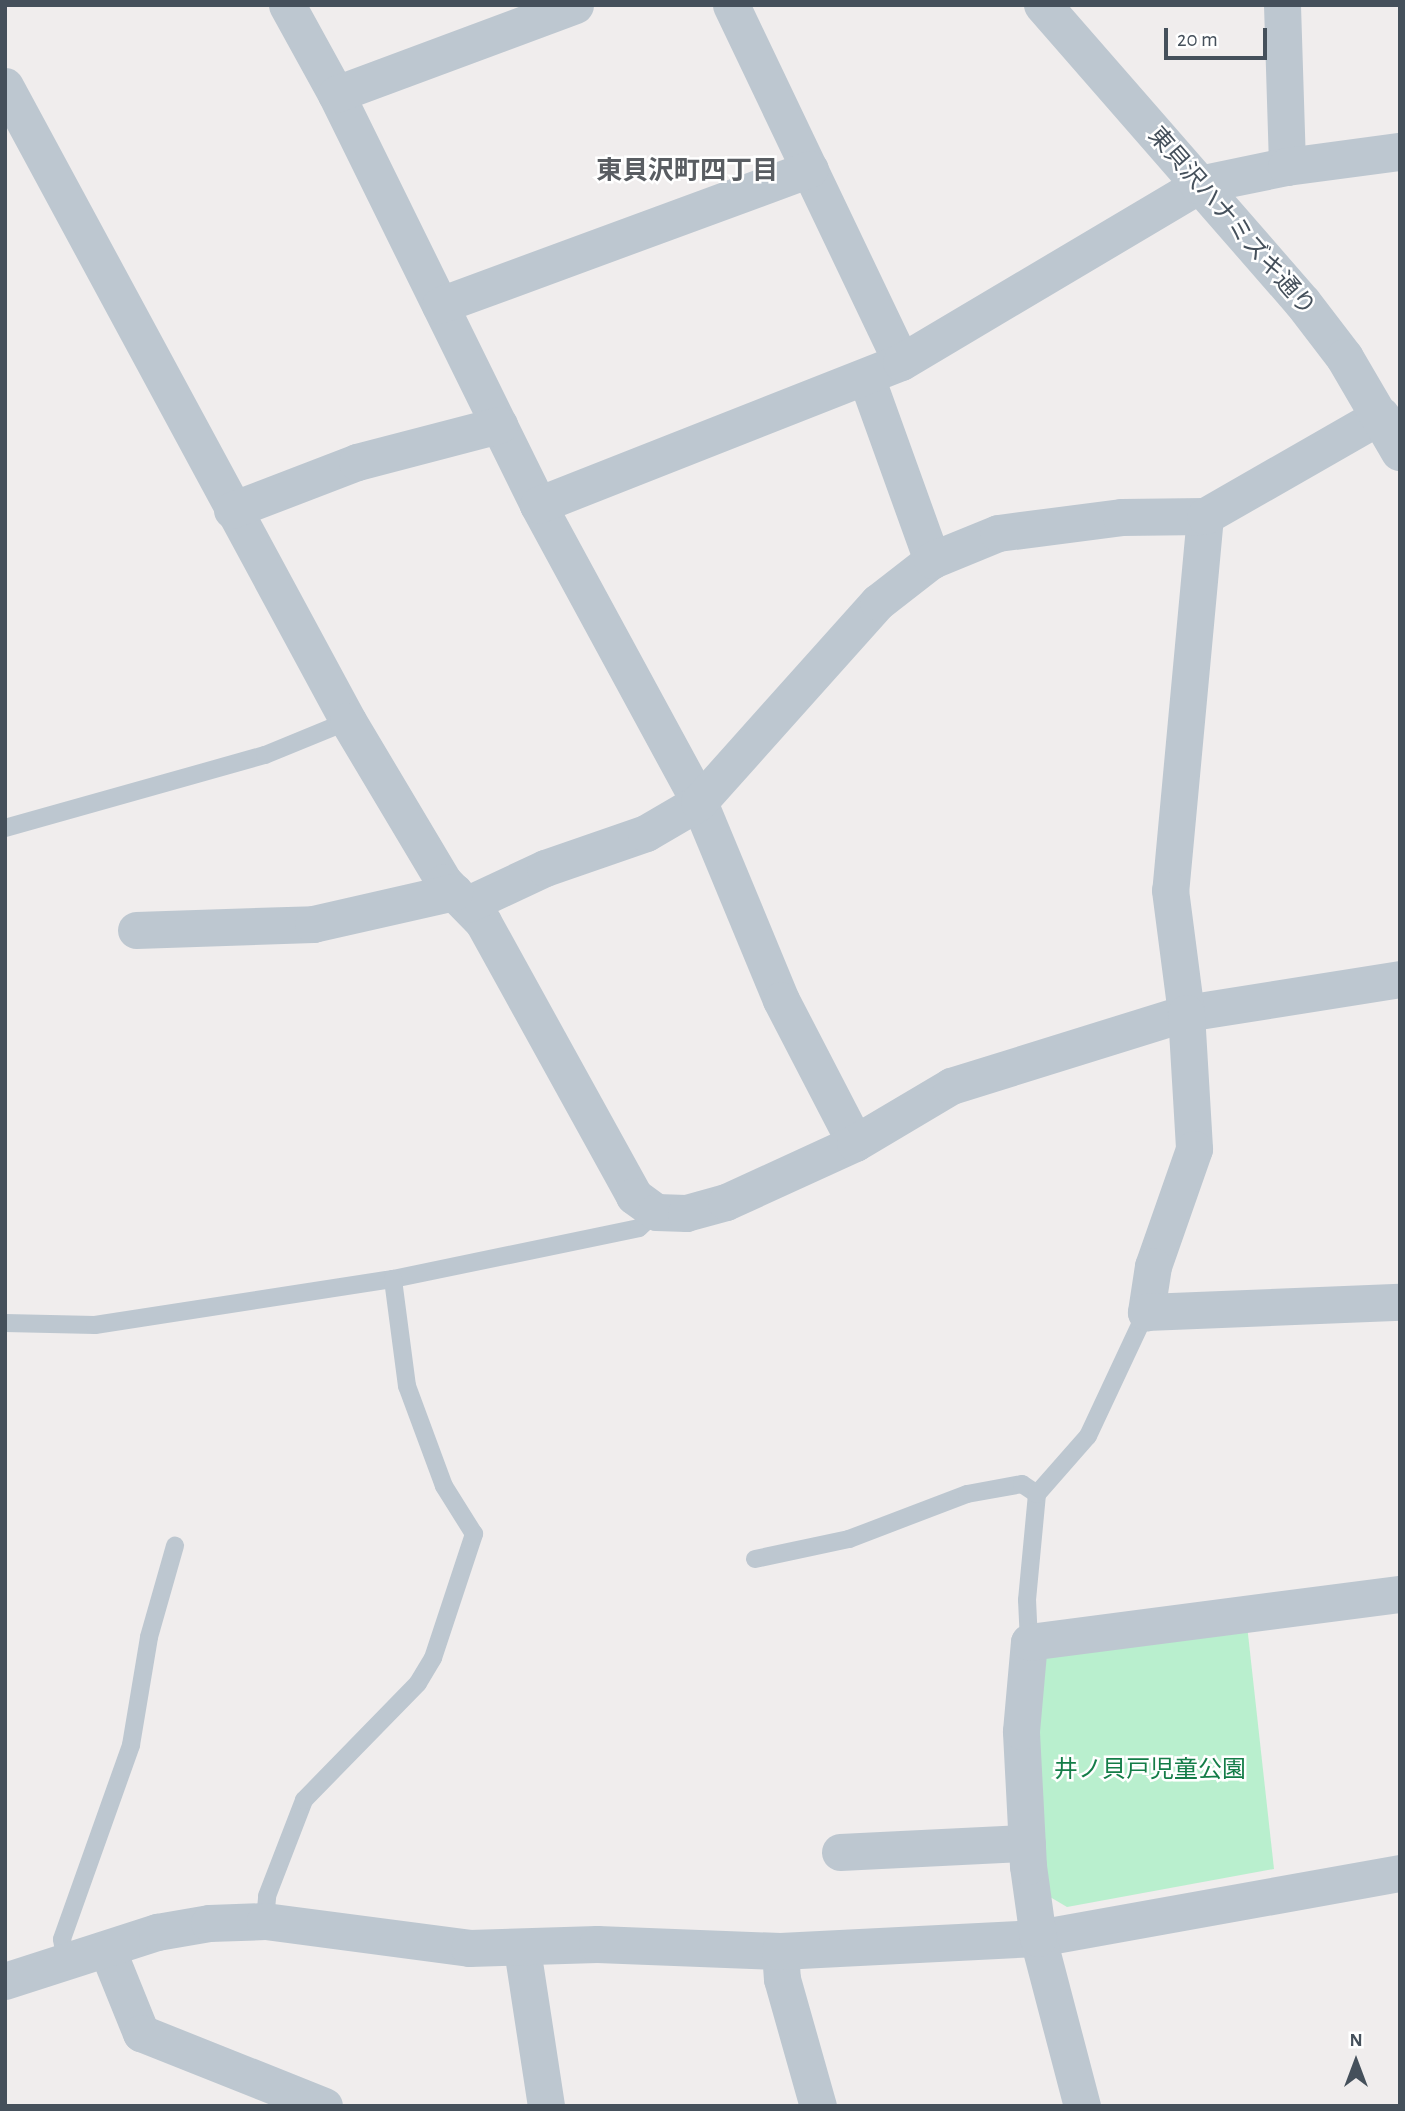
<!DOCTYPE html>
<meta charset="utf-8">
<style>
body{margin:0}
#map{position:relative;width:1405px;height:2111px;overflow:hidden;background:#f0eded;font-family:"Alegreya Sans","Noto Sans JP",sans-serif}
div>[style]{position:absolute}
[style*='--x']{left:calc(var(--x)*1px);top:calc(var(--y)*1px);width:calc(var(--w)*1px);rotate:calc(var(--a)*1deg)}
.green>*{inset:0;background:#b9efce}
.service>*{height:18px;margin:-9px;padding:0 9px;transform-origin:9px;border-radius:9px;background:#bdc7d0}
.minor>*{height:37px;margin:-18.5px;padding:0 18.5px;transform-origin:18.5px;border-radius:18.5px;background:#bdc7d0}
.tertiary>*{height:38px;margin:-19px;padding:0 19px;transform-origin:19px;border-radius:19px;background:#bdc7d0}
span{translate:-50% -50%;white-space:nowrap;text-align:center;line-height:1.15;-webkit-text-stroke:5px #fff;paint-order:stroke}
.street-label{font-size:24px;color:#45505b}
.park-label{font-size:24px;color:#147d48}
.neighbourhood-label{font-size:26px;color:#595d62;font-weight:700}
.frame{position:absolute;inset:0;border:7px solid #45505b;pointer-events:none}
.north{position:absolute;left:1321px;top:2027px;width:70px;height:70px;-webkit-text-stroke:5px #fff;paint-order:stroke;rotate:0deg;font-size:19px;font-weight:700;line-height:28px;text-align:center;color:#45505b}
.north::after{content:'';display:block;margin:auto;width:24px;height:32px;background:#45505b;clip-path:polygon(50% 0,100% 100%,50% 72%,0 100%)}
.scale{position:absolute;left:1164px;top:28px;width:103px;height:32px;box-sizing:border-box;border:4px solid #45505b;border-top:0;padding-left:9px;font-size:21px;line-height:24px;white-space:nowrap;color:#45505b;-webkit-text-stroke:5px #fff;paint-order:stroke}
</style>
<div id="map">
<div class="green">
<i style="clip-path:polygon(1247px 1625px,1274px 1869px,1067px 1907px,1045px 1894px,1032px 1703px,1046px 1656px)"></i>
</div>
<div class="service">
<i style="--x:5;--y:828;--w:270;--a:-15.7"></i>
<i style="--x:265;--y:755;--w:90;--a:-22.3"></i>
<i style="--x:5;--y:1323;--w:90;--a:1.3"></i>
<i style="--x:95;--y:1325;--w:302;--a:-8.8"></i>
<i style="--x:393;--y:1279;--w:251;--a:-11.7"></i>
<i style="--x:639;--y:1228;--w:23;--a:-43"></i>
<i style="--x:755;--y:1559;--w:96;--a:-12"></i>
<i style="--x:849;--y:1539;--w:126;--a:-20.9"></i>
<i style="--x:967;--y:1494;--w:56;--a:-10.3"></i>
<i style="--x:1022;--y:1484;--w:18;--a:34"></i>
<i style="--x:1029;--y:1642;--w:42;--a:-92.7"></i>
<i style="--x:1027;--y:1600;--w:106;--a:-84.6"></i>
<i style="--x:1037;--y:1494;--w:77;--a:-48.7"></i>
<i style="--x:1088;--y:1436;--w:137;--a:-64.9"></i>
<i style="--x:265;--y:1921;--w:25;--a:-85"></i>
<i style="--x:267;--y:1896;--w:103;--a:-68.9"></i>
<i style="--x:304;--y:1800;--w:163;--a:-45.7"></i>
<i style="--x:418;--y:1683;--w:29;--a:-59"></i>
<i style="--x:433;--y:1658;--w:131;--a:-71.7"></i>
<i style="--x:474;--y:1534;--w:57;--a:-122"></i>
<i style="--x:444;--y:1486;--w:107;--a:-110.3"></i>
<i style="--x:407;--y:1386;--w:108;--a:-97.5"></i>
<i style="--x:66;--y:1962;--w:23;--a:-100"></i>
<i style="--x:62;--y:1939;--w:206;--a:-70.4"></i>
<i style="--x:131;--y:1745;--w:109;--a:-80.5"></i>
<i style="--x:149;--y:1637;--w:95;--a:-74.1"></i>
</div>
<div class="minor">
<i style="--x:287;--y:5;--w:102;--a:61.2"></i>
<i style="--x:336;--y:94;--w:458;--a:63.8"></i>
<i style="--x:538;--y:505;--w:338;--a:61.5"></i>
<i style="--x:699;--y:802;--w:214;--a:67.5"></i>
<i style="--x:781;--y:1000;--w:161;--a:62.6"></i>
<i style="--x:731;--y:5;--w:395;--a:64.5"></i>
<i style="--x:1282;--y:5;--w:162;--a:88.2"></i>
<i style="--x:5;--y:86;--w:722;--a:61.62"></i>
<i style="--x:348;--y:721;--w:187;--a:59.2"></i>
<i style="--x:444;--y:882;--w:56;--a:45.7"></i>
<i style="--x:483;--y:922;--w:313;--a:61.1"></i>
<i style="--x:634;--y:1196;--w:27;--a:36"></i>
<i style="--x:656;--y:1212;--w:30;--a:2"></i>
<i style="--x:686;--y:1213;--w:41;--a:-15.4"></i>
<i style="--x:726;--y:1202;--w:142;--a:-24.6"></i>
<i style="--x:855;--y:1143;--w:112;--a:-30.7"></i>
<i style="--x:951;--y:1086;--w:246;--a:-17.3"></i>
<i style="--x:1186;--y:1013;--w:217;--a:-9"></i>
<i style="--x:336;--y:94;--w:255;--a:-20.4"></i>
<i style="--x:440;--y:305;--w:394;--a:-20.2"></i>
<i style="--x:866;--y:377;--w:195;--a:70.2"></i>
<i style="--x:538;--y:505;--w:390;--a:-21.5"></i>
<i style="--x:901;--y:362;--w:347;--a:-30.7"></i>
<i style="--x:232;--y:510;--w:134;--a:-21"></i>
<i style="--x:357;--y:462;--w:147;--a:-14.6"></i>
<i style="--x:1205;--y:516;--w:376;--a:95.3"></i>
<i style="--x:1170;--y:890;--w:124;--a:82.6"></i>
<i style="--x:1186;--y:1013;--w:136;--a:86.6"></i>
<i style="--x:1194;--y:1149;--w:124;--a:109.3"></i>
<i style="--x:1153;--y:1266;--w:47;--a:98.7"></i>
<i style="--x:1146;--y:1312;--w:254;--a:-2.3"></i>
<i style="--x:468;--y:904;--w:85;--a:-25.1"></i>
<i style="--x:545;--y:868;--w:107;--a:-19.1"></i>
<i style="--x:646;--y:833;--w:61;--a:-30.3"></i>
<i style="--x:699;--y:802;--w:268;--a:-48.2"></i>
<i style="--x:878;--y:602;--w:68;--a:-37.9"></i>
<i style="--x:932;--y:560;--w:71;--a:-22.2"></i>
<i style="--x:998;--y:533;--w:124;--a:-7.4"></i>
<i style="--x:1121;--y:517;--w:84;--a:-0.7"></i>
<i style="--x:1205;--y:516;--w:203;--a:-29.8"></i>
<i style="--x:136;--y:930;--w:177;--a:-1.9"></i>
<i style="--x:313;--y:924;--w:145;--a:-12.8"></i>
<i style="--x:840;--y:1852;--w:187;--a:-2.8"></i>
<i style="--x:107;--y:1949;--w:91;--a:68"></i>
<i style="--x:141;--y:2033;--w:197;--a:21.7"></i>
<i style="--x:522;--y:1949;--w:159;--a:81.3"></i>
<i style="--x:780;--y:1951;--w:28;--a:86"></i>
<i style="--x:782;--y:1979;--w:132;--a:74.2"></i>
<i style="--x:5;--y:1981;--w:160;--a:-17.9"></i>
<i style="--x:157;--y:1932;--w:53;--a:-9.8"></i>
<i style="--x:209;--y:1923;--w:56;--a:-2"></i>
<i style="--x:265;--y:1921;--w:206;--a:7.5"></i>
<i style="--x:469;--y:1948;--w:128;--a:-1.8"></i>
<i style="--x:597;--y:1944;--w:183;--a:2.2"></i>
<i style="--x:780;--y:1951;--w:258;--a:-2.9"></i>
<i style="--x:1038;--y:1938;--w:368;--a:-10.2"></i>
<i style="--x:1082;--y:2106;--w:174;--a:-104.7"></i>
<i style="--x:1038;--y:1938;--w:73;--a:-97.9"></i>
<i style="--x:1028;--y:1866;--w:135;--a:-93"></i>
<i style="--x:1021;--y:1731;--w:89;--a:-84.9"></i>
<i style="--x:1029;--y:1642;--w:374;--a:-7.4"></i>
</div>
<div class="tertiary">
<i style="--x:1043;--y:5;--w:395;--a:48.9"></i>
<i style="--x:1303;--y:303;--w:69;--a:52.6"></i>
<i style="--x:1345;--y:358;--w:109;--a:59.7"></i>
<i style="--x:1199;--y:185;--w:90;--a:-11.6"></i>
<i style="--x:1287;--y:167;--w:114;--a:-7.6"></i>
</div>
<div class="street-label">
<span style="left:1231px;top:222px;rotate:49deg">東貝沢ハナミズキ通り</span>
</div>
<div class="park-label">
<span style="left:1150px;top:1771px">井ノ貝戸児童公園</span>
</div>
<div class="neighbourhood-label">
<span style="left:687px;top:172px">東貝沢町四丁目</span>
</div>
<div class="frame"></div>
<div class="north">N</div>
<div class="scale">20 m</div>
</div>
